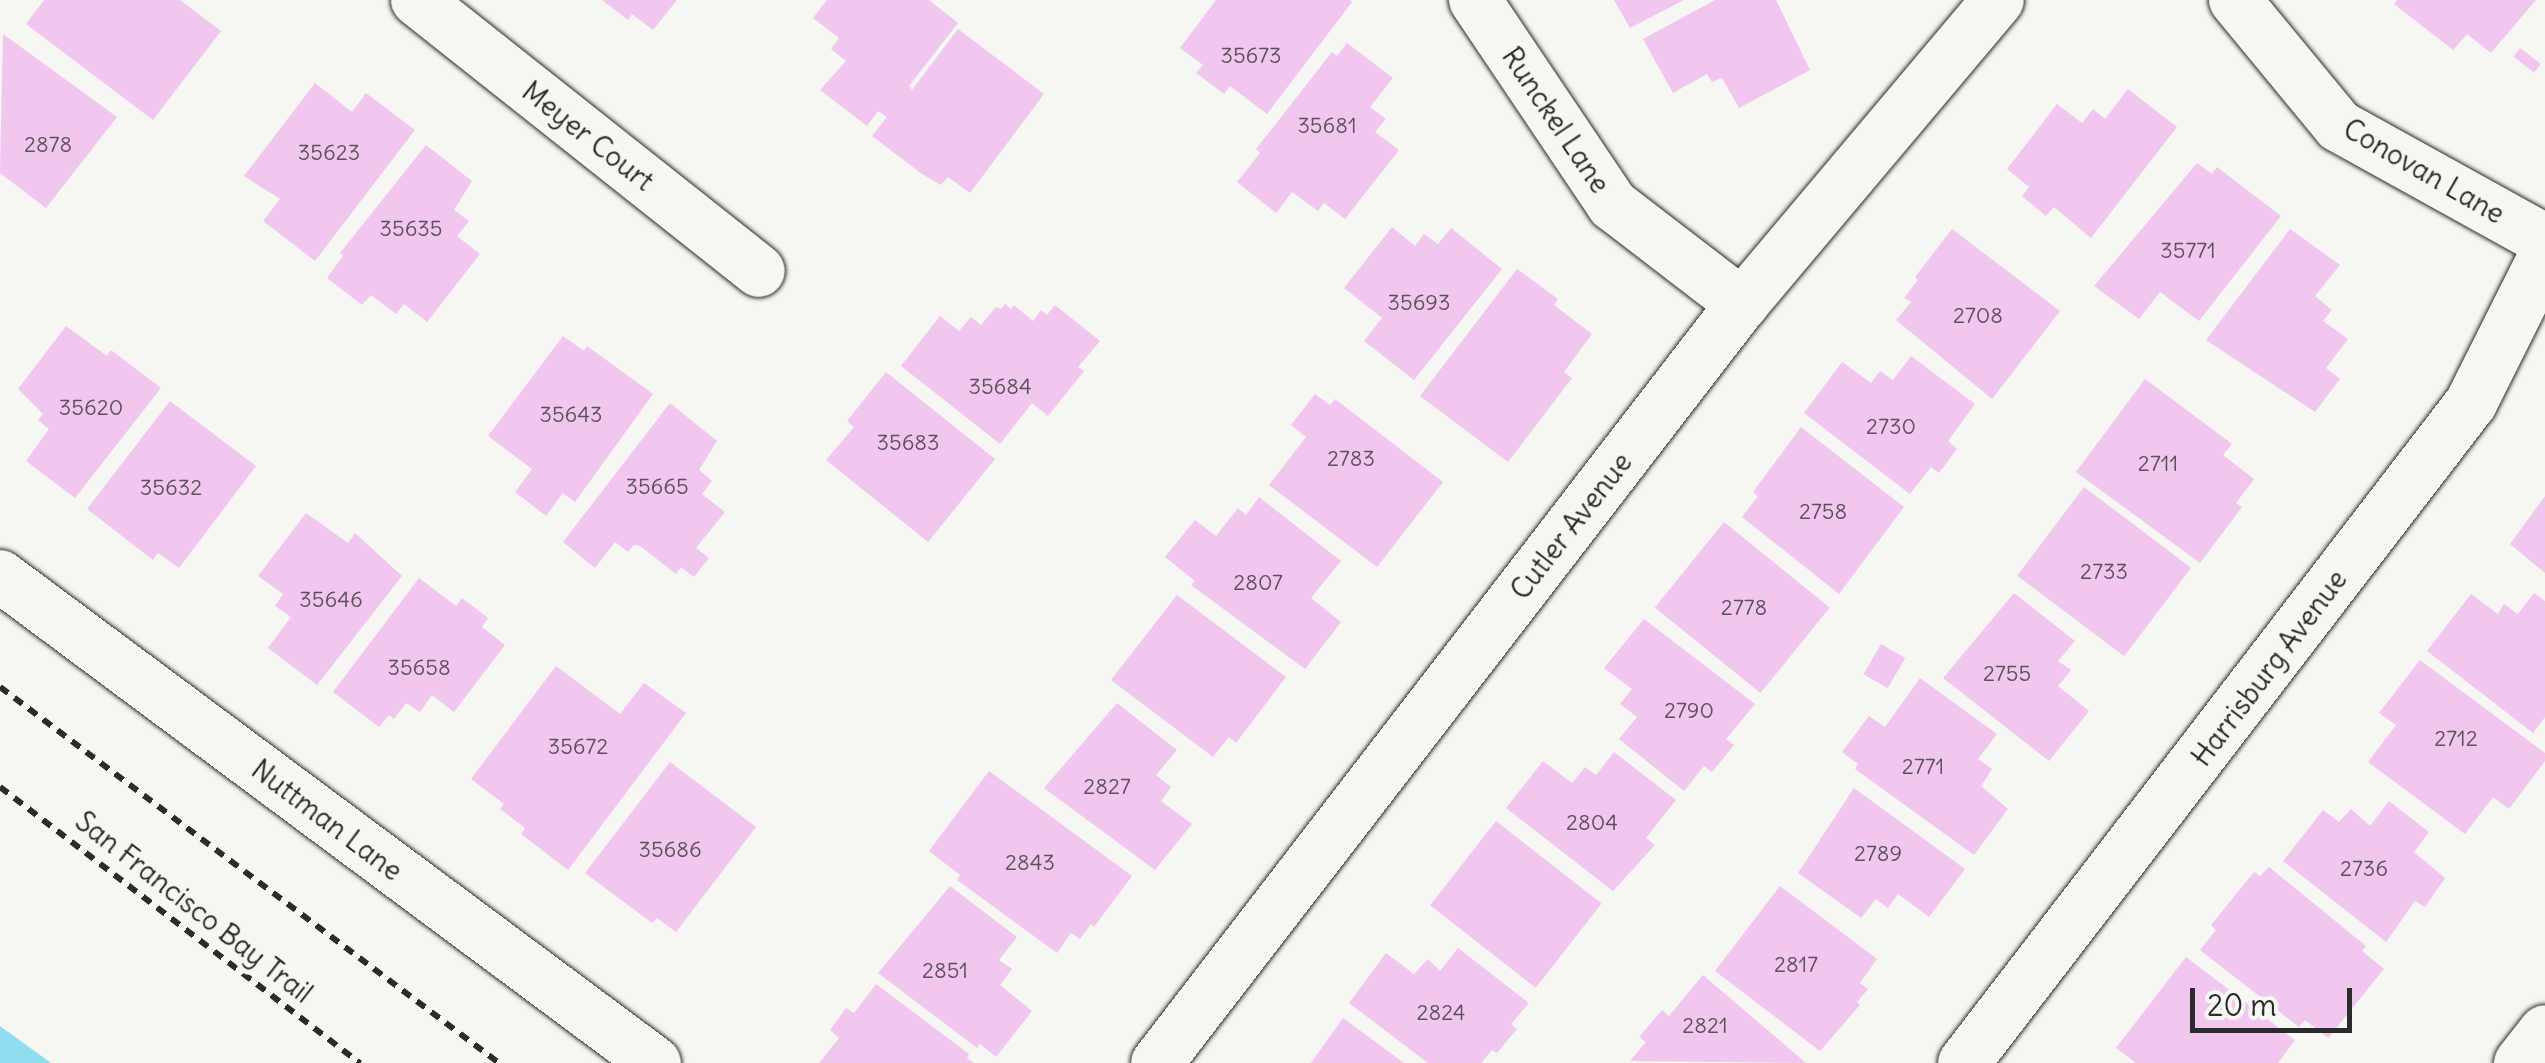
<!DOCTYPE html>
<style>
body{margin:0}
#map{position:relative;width:2545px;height:1063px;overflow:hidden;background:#f6f6f2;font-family:Delius,sans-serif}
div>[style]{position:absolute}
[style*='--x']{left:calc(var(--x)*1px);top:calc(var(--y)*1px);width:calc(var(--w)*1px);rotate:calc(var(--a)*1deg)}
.water>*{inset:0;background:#90ddf0}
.building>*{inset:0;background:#f1c7ef;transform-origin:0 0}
.path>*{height:6px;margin-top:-3px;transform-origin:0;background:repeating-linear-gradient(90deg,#2b2b2b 0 10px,transparent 0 18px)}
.roads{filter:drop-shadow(0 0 2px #2b2b2b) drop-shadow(0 0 2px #2b2b2b)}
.street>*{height:52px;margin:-26px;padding:0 26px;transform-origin:26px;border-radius:26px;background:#f6f6f2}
.secondary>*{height:55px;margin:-27.5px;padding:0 27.5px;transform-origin:27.5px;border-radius:27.5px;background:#f6f6f2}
span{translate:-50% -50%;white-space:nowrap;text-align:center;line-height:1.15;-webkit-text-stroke:10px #f6f6f2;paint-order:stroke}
.number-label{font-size:22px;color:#5c525c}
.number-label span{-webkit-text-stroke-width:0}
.street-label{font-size:28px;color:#2b2b2b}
.scale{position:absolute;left:2190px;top:988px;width:162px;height:45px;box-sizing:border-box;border:5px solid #2b2b2b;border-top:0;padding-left:12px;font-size:30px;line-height:35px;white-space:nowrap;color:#2b2b2b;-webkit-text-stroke:8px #f6f6f2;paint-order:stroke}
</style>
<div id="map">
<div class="water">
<i style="clip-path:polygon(0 1026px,51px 1063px,0 1063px)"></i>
</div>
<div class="building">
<i style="clip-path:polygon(44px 0,180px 0,221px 31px,153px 120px,26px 24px)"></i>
<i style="clip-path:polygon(602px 0,677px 0,653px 30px,632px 14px,628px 20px)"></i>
<i style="clip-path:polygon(827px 0,929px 0,958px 23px,909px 86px,912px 90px,958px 29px,1044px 94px,970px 193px,948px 177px,941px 185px,922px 174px,872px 136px,887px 117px,878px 111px,867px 126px,820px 90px,846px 61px,831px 49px,839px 38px,813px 18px)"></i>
<i style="clip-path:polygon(1216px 0,1350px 0,1352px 2px,1267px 114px,1230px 86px,1224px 94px,1196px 73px,1203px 65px,1180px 48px)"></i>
<i style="clip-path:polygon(1614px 0,1684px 0,1630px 28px)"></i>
<i style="clip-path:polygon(1715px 0,1776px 0,1810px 70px,1739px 108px,1722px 78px,1712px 82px,1707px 74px,1673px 93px,1643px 39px)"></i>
<i style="clip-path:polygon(2397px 0,2536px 0,2491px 53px,2467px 34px,2453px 50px,2394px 4px)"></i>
<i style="clip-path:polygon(3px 34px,117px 117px,46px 208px,0 173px)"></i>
<i style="clip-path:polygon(1347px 43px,1393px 78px,1370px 107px,1386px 119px,1375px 132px,1399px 150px,1345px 219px,1324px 203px,1318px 211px,1292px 192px,1276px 213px,1237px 182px,1260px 153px,1256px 149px,1332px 52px,1337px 56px)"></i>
<i style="left:2520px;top:48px;width:26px;height:11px;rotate:37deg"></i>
<i style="clip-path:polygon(315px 83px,352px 112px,366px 93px,415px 130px,315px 261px,263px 221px,280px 199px,244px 176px)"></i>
<i style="clip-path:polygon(2128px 89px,2177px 127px,2091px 238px,2054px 207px,2046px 216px,2022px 196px,2029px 187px,2007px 169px,2057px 104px,2082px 123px,2093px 109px,2105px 119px)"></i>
<i style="clip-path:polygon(426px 145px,472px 181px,454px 210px,469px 221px,457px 236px,480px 254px,427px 322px,404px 304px,396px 314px,371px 295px,362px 305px,327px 278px,343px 256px,340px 253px)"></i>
<i style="clip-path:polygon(2197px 163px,2212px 174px,2217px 167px,2281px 216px,2199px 321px,2160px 292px,2139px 319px,2094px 286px)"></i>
<i style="clip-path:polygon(1392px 227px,1415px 246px,1424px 234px,1438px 244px,1451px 228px,1502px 269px,1414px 380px,1364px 341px,1382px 318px,1344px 288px)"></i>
<i style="clip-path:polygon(1952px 229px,2060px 311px,1992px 399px,1896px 320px,1911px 302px,1904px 298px,1918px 280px,1915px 277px)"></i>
<i style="clip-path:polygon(2290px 229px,2340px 265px,2315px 296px,2332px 310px,2323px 321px,2348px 339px,2326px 368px,2340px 379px,2315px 412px,2206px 340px)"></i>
<i style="clip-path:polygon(1517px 269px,1558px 299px,1554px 305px,1592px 334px,1564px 372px,1572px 378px,1508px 462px,1420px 396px)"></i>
<i style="clip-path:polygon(1005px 304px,1011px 309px,1014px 305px,1033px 321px,1041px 310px,1047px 315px,1055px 305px,1100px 341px,1078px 367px,1084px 371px,1048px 416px,1032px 403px,1000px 444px,901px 366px,940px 316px,959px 331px,971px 317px,981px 325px,996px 307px,1001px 309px)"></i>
<i style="clip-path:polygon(66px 326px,107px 356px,111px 350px,161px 388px,75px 498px,26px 461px,49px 429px,38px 420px,43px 414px,18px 389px)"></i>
<i style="clip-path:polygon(563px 336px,584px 351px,587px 346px,653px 394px,575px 502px,563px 493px,546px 516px,515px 492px,532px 469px,488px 436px)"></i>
<i style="clip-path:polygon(1911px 356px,1975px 404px,1948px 441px,1957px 449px,1939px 473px,1931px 467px,1910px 494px,1804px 413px,1842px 362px,1871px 383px,1880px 371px,1893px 380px)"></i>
<i style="clip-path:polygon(886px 372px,995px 459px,928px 542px,826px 460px,854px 427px,847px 421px)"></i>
<i style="clip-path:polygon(2145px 379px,2232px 444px,2223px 455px,2254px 479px,2236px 503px,2242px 507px,2200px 563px,2076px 472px)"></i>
<i style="clip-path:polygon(1315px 394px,1330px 405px,1335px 399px,1443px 482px,1377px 567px,1269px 485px,1306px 437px,1291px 425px)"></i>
<i style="clip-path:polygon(170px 401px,256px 466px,179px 568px,158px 553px,153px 560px,87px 509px)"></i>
<i style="clip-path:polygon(670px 403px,717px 441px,699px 470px,712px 481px,702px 494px,725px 512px,696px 548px,709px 558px,694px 577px,681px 567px,676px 574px,640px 546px,634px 545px,628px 552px,615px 542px,595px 568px,563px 542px)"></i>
<i style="clip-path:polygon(1801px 427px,1904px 507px,1839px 594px,1742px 517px,1758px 496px,1753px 492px)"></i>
<i style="left:2084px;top:487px;width:134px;height:111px;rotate:37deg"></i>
<i style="clip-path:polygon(2545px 496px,2545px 573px,2510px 544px)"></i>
<i style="clip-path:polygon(1259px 497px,1341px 561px,1311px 598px,1341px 622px,1305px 669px,1191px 585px,1195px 581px,1165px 557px,1195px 520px,1216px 536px,1238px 508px,1246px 515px)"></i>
<i style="clip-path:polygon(306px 513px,348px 543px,355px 533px,402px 576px,317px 685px,268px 648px,291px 617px,275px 606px,283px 594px,258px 576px)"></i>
<i style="left:1724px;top:522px;width:136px;height:110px;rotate:39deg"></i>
<i style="clip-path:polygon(419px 578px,456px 606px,462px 598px,488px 618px,482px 627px,505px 645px,454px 712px,432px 695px,420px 712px,406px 703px,394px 719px,389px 715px,379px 727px,333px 692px)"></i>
<i style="clip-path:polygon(2014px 593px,2075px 641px,2058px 661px,2071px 670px,2058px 686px,2089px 711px,2049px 761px,1943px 678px)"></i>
<i style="clip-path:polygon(2534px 593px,2545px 601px,2545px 717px,2533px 733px,2427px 651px,2471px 594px,2498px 614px,2504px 604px,2518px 614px)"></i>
<i style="clip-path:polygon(1177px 595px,1286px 677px,1236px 743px,1229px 737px,1213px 757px,1111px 680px)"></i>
<i style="clip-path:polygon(1644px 619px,1755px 704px,1726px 739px,1734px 745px,1712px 772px,1704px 766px,1684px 791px,1619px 739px,1637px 717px,1620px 704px,1632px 689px,1604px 668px)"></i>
<i style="left:1881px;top:644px;width:28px;height:35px;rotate:30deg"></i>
<i style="clip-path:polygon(2420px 660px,2545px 753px,2545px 761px,2509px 809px,2493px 797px,2465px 834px,2368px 762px,2396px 725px,2379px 713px)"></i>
<i style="clip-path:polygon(556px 666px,620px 714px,644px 683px,686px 713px,568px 870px,521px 834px,525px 828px,500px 809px,504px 804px,471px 779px)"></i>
<i style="clip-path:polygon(1920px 678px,1997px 734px,1978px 759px,1992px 769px,1981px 786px,2008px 809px,1974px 855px,1855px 769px,1858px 764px,1842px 752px,1869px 716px,1885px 727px)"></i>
<i style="clip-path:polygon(1117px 703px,1177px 750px,1156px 775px,1171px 787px,1161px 801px,1192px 824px,1155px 870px,1044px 788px)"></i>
<i style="clip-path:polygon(1614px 752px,1676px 800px,1646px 838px,1655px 845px,1613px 891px,1506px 808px,1543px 761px,1572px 783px,1585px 767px,1596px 775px)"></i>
<i style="clip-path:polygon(670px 762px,756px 827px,676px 932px,657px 918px,652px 923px,585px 873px)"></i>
<i style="clip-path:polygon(989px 771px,1132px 876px,1094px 927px,1091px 924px,1080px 939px,1071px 933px,1057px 953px,957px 880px,960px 875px,929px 851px)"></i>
<i style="clip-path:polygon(1854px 788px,1965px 869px,1929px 917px,1898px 894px,1888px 908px,1876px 899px,1861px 918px,1798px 873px)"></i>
<i style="clip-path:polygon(2389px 801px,2429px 832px,2414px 852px,2445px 878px,2425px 907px,2415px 901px,2386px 942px,2283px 861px,2323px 810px,2339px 822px,2351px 809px,2370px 826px)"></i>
<i style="left:1496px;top:821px;width:134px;height:107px;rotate:38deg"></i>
<i style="clip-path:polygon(2269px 867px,2366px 946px,2362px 951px,2384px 969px,2328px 1038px,2305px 1020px,2299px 1027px,2200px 950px,2216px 930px,2211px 925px,2254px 872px,2260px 876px)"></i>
<i style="clip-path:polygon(950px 886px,1017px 937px,999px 960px,1012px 969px,1000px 985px,1032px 1011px,996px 1057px,980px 1044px,977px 1048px,878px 973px)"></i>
<i style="clip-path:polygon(1780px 886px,1877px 959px,1860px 983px,1868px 989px,1857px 1002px,1860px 1005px,1820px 1051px,1715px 971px)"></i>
<i style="clip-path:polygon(1458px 948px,1529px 1003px,1511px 1024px,1517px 1029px,1497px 1053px,1492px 1050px,1481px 1063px,1428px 1063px,1349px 1003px,1386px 953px,1414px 974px,1428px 959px,1440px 971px)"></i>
<i style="clip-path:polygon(2186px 957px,2295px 1040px,2278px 1063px,2136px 1063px,2116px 1048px)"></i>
<i style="clip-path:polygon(1703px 975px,1806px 1063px,1630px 1061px,1646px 1042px,1639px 1037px,1662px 1010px,1669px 1016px)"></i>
<i style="clip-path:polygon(876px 984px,969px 1054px,967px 1058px,974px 1063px,819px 1063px,839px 1038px,830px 1030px,846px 1008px,854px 1013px)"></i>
<i style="clip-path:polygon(1343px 1018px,1404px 1063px,1311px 1063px)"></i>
</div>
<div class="path">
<i style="--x:0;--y:687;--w:625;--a:37"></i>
<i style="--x:0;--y:787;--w:454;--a:37.5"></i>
</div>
<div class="roads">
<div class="street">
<i style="--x:417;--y:0;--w:436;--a:38.4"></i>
<i style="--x:1475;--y:0;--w:247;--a:56.1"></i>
<i style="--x:1613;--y:205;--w:163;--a:37.5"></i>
<i style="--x:2235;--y:0;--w:163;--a:50.5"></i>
<i style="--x:2339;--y:126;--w:235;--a:29"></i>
<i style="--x:0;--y:576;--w:816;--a:36.63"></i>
<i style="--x:1157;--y:1063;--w:958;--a:-52.38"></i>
<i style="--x:1742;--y:304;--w:397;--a:-49.9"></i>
<i style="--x:1964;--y:1063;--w:832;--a:-52.47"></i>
<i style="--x:2471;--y:403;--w:165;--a:-63.4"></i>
</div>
<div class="secondary">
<i style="--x:2521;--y:1063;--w:39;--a:-52"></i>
</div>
</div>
<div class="number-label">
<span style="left:1251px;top:56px">35673</span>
<span style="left:1327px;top:126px">35681</span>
<span style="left:48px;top:145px">2878</span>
<span style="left:329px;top:153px">35623</span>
<span style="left:411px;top:229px">35635</span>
<span style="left:2188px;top:251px">35771</span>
<span style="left:1419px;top:303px">35693</span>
<span style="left:1978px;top:316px">2708</span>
<span style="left:1000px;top:387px">35684</span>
<span style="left:91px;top:408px">35620</span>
<span style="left:571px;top:415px">35643</span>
<span style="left:1891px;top:427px">2730</span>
<span style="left:908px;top:443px">35683</span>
<span style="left:1351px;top:459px">2783</span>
<span style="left:2158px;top:464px">2711</span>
<span style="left:657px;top:487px">35665</span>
<span style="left:171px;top:488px">35632</span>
<span style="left:1823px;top:512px">2758</span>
<span style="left:2104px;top:572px">2733</span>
<span style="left:1258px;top:583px">2807</span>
<span style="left:331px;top:600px">35646</span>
<span style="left:1744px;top:608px">2778</span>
<span style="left:419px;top:668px">35658</span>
<span style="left:2007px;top:674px">2755</span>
<span style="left:1689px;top:711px">2790</span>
<span style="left:2456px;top:739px">2712</span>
<span style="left:578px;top:747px">35672</span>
<span style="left:1923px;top:767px">2771</span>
<span style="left:1107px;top:787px">2827</span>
<span style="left:1592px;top:823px">2804</span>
<span style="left:670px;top:850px">35686</span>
<span style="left:1878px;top:854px">2789</span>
<span style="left:1030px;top:863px">2843</span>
<span style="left:2364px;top:869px">2736</span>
<span style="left:1796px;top:965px">2817</span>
<span style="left:945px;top:971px">2851</span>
<span style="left:1441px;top:1013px">2824</span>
<span style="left:1705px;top:1026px">2821</span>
</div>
<div class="street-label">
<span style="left:1556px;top:120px;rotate:56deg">Runckel Lane</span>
<span style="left:588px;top:136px;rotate:38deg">Meyer Court</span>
<span style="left:2424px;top:171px;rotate:30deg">Conovan Lane</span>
<span style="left:1571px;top:526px;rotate:-52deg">Cutler Avenue</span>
<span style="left:2269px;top:668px;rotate:-53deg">Harrisburg Avenue</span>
<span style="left:327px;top:820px;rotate:37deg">Nuttman Lane</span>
<span style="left:194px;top:907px;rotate:38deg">San Francisco Bay Trail</span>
</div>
<div class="scale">20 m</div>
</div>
